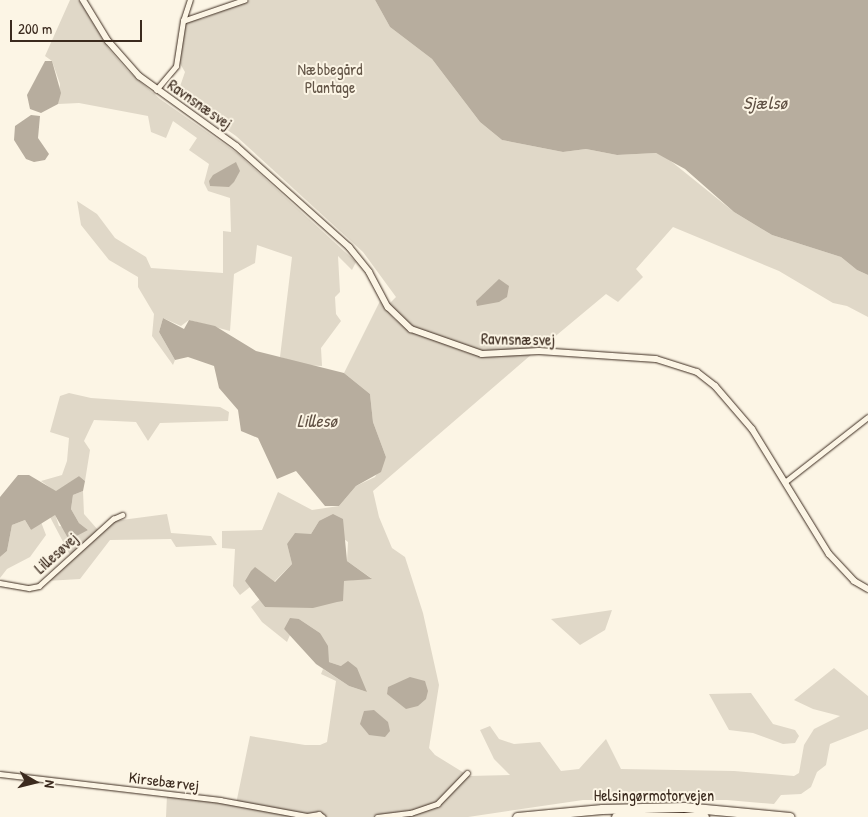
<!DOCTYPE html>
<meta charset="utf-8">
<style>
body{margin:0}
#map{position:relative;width:868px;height:817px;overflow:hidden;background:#fcf5e5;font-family:"Patrick Hand",sans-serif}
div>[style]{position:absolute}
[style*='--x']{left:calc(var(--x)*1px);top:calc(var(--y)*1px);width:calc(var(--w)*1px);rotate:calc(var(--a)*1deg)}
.green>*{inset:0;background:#e0d8c8}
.water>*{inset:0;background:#b7ad9e}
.roads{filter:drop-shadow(0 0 1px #3b2a1e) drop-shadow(0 0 1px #3b2a1e)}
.street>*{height:4.5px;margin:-2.25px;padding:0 2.25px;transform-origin:2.25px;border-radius:2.25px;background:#fcf5e5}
.secondary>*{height:6px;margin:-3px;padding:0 3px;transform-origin:3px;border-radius:3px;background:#fcf5e5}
.highway>*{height:9px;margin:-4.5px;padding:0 4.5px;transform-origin:4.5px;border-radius:4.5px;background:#fcf5e5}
span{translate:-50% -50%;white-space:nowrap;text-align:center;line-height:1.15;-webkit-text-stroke:4px #fcf5e5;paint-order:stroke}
.park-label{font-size:16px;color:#645648}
.street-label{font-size:16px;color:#3b2a1e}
.water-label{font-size:18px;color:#605144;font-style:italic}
.north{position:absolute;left:10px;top:757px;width:50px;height:50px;-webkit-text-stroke:4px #fcf5e5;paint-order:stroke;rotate:98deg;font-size:14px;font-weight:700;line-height:20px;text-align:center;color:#3b2a1e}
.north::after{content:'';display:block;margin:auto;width:18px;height:22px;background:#3b2a1e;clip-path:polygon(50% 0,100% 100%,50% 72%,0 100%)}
.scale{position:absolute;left:10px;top:20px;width:132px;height:22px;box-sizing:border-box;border:2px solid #3b2a1e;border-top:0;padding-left:6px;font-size:15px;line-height:18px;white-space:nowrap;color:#3b2a1e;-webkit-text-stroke:4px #fcf5e5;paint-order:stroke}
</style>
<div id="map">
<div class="green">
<i style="clip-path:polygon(70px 0,79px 0,108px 48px,128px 71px,160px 99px,237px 153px,356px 262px,352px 270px,338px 256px,340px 292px,335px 297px,336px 314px,341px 321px,321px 348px,322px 366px,304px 365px,280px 357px,292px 257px,257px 245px,255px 263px,234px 274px,230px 331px,189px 320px,181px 326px,163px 318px,159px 332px,175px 360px,173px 365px,152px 336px,154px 314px,138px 287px,138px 277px,109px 260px,81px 225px,77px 201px,97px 214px,115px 238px,146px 257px,151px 268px,223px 273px,223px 231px,231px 232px,230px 198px,208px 191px,204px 183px,209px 164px,189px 150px,197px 138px,173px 121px,166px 138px,151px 132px,148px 116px,79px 103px,58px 104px,60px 84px,52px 61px,45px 56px)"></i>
<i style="clip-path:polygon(250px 0,375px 0,390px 27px,432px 59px,480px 122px,502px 140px,563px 152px,586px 149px,617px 155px,656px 153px,667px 158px,734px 212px,772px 235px,841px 257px,857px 270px,868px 275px,868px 317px,847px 306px,833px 303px,779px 271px,673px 227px,636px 269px,643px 277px,618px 302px,606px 294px,540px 349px,481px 351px,413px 327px,389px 304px,396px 297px,363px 252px,236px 136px,177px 95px,185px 72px,175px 55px,181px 21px,202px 19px)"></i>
<i style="clip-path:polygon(380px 301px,394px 319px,409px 330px,465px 352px,481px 356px,532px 354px,373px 491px,379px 517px,392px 548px,405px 557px,423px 613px,439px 685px,429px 748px,435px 755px,469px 776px,510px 775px,494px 759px,480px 730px,490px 726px,499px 739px,514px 744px,540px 742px,561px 771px,579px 769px,606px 739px,621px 769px,734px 771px,794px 776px,799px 773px,804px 745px,814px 729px,840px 716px,813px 709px,794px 700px,834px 668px,868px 696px,868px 729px,830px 744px,826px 765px,817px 772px,811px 787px,801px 794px,781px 795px,774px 804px,727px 800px,583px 800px,468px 817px,166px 817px,167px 795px,236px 804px,250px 736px,305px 745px,320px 745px,327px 742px,336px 681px,321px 674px,323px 669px,349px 686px,367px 692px,341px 666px,329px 662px,320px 633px,299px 619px,284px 629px,290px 635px,287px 642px,262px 622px,251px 607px,260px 599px,265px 607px,344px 581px,371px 578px,347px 561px,348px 542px,319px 521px,311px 534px,287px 544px,292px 564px,274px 582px,245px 581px,250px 587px,240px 595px,233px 586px,235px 549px,222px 548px,222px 531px,262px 530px,278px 492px,312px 510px,339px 506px,356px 486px,375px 477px,386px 457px,373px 422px,370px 394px,344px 373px)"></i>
<i style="clip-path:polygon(69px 393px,91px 398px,220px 407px,229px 412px,228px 421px,160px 423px,148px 441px,136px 422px,94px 420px,84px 441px,90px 450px,85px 481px,79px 476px,56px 492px,41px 481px,62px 475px,67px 461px,69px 438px,50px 432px,60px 396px)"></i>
<i style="clip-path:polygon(83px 491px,84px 514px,98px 530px,70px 555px,50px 517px,55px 514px,59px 526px,88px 530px,79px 523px,71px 509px,73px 495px)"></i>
<i style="clip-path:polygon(167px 514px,171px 533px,211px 536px,217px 545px,176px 547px,171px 539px,110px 540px,80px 579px,46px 581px,114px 521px)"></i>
<i style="clip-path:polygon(25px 520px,31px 530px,41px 522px,46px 535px,30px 557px,7px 569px,0 578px,0 557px,7px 551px,12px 525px)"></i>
<i style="clip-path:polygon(612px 610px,605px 630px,580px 645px,551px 619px)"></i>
<i style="clip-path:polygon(751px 693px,773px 724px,795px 730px,799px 736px,795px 743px,783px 744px,753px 733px,729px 730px,709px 694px)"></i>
</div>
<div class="water">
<i style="clip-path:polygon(375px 0,868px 0,868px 275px,857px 270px,841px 257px,772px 235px,734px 212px,685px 169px,656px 153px,617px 155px,586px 149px,563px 152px,502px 140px,480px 122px,432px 59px,390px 27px)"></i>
<i style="clip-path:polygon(45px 61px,52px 61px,61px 93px,58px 104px,41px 113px,30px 109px,27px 95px)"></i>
<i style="clip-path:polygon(31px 115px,40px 116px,38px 138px,49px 154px,45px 160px,34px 162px,26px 159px,14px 140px,15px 126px)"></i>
<i style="clip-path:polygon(236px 162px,240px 171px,234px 182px,229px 187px,210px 186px,209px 181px,213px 175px)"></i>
<i style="clip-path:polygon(499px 279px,509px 286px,507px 297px,499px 302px,477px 306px,476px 301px)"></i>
<i style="clip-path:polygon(163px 318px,184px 329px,189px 320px,215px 326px,256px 351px,344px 373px,370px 394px,373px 422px,386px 457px,381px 472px,356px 486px,339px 506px,325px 506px,296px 471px,277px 479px,258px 438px,241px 431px,238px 410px,219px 388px,214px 366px,188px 357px,175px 360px,159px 332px)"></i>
<i style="clip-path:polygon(18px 475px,29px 475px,56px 491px,79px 476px,85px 481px,83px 491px,73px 495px,71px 509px,79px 523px,88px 530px,69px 540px,55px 515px,31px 530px,25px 520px,12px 525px,7px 551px,0 557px,0 497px)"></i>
<i style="clip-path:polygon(333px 514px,343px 519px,347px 561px,372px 579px,344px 581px,343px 601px,337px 602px,313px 608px,265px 607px,245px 581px,251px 571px,255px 567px,275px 582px,292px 564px,287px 544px,295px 533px,311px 534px,319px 521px)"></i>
<i style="clip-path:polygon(290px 618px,299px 619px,320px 633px,328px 646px,329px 662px,341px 666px,348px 661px,357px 668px,367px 692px,349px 686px,316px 664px,284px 629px)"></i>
<i style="clip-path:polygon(410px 677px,425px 681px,428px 691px,426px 699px,418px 706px,406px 709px,387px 694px,388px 687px)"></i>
<i style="clip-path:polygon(374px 710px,388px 722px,390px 731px,385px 737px,369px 735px,360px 724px,364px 711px)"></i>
</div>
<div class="roads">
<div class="street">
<i style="--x:183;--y:21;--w:65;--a:-19"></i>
<i style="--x:156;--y:90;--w:31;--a:-50"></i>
<i style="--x:176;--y:66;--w:46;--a:-81.2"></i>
<i style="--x:183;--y:21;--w:22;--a:-72"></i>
<i style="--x:785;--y:482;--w:105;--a:-38.1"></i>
<i style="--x:0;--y:583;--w:29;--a:10"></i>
<i style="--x:29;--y:588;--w:10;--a:-11"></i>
<i style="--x:39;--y:586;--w:100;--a:-42.2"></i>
<i style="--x:113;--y:519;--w:10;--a:-24"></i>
<i style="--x:0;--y:774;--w:222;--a:6.7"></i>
<i style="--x:220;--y:800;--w:88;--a:10.4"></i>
<i style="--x:307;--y:816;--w:12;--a:-9"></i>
<i style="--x:319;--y:814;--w:5;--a:37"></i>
<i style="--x:377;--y:817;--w:34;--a:-7"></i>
<i style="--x:411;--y:813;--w:28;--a:-19"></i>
<i style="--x:437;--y:804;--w:43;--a:-45.9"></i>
</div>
<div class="secondary">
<i style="--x:83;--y:0;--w:48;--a:58.6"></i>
<i style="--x:108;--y:41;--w:47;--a:48.5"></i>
<i style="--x:139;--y:76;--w:120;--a:35.8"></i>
<i style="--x:236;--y:146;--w:152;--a:41.8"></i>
<i style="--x:349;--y:247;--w:32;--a:51"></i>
<i style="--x:369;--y:272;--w:40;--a:62"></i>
<i style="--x:388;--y:307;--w:32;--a:44"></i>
<i style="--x:411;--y:329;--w:75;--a:19.4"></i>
<i style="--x:482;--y:354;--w:57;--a:-3"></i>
<i style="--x:539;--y:351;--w:117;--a:3.9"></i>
<i style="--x:656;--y:359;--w:43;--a:17.6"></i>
<i style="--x:697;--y:372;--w:23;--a:38"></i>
<i style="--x:715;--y:386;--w:57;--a:49.3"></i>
<i style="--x:752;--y:429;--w:147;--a:58.4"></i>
<i style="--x:829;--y:554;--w:37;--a:47"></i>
<i style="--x:854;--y:581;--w:16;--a:30"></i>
</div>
<div class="highway">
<i style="--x:517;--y:817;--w:85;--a:-5.4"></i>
<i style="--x:602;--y:809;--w:82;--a:-1.4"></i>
<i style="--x:684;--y:807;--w:106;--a:5.4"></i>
<i style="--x:616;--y:817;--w:88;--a:0"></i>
</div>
</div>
<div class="park-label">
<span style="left:330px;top:78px">Næbbegård<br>Plantage</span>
</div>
<div class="street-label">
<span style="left:200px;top:104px;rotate:35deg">Ravnsnæsvej</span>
<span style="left:518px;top:339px;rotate:1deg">Ravnsnæsvej</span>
<span style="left:56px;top:553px;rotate:-42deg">Lillesøvej</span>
<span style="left:164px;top:781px;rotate:7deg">Kirsebærvej</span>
<span style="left:654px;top:795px">Helsingørmotorvejen</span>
</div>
<div class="water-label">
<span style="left:765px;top:103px">Sjælsø</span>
<span style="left:317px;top:421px">Lillesø</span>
</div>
<div class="north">N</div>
<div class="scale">200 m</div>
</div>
